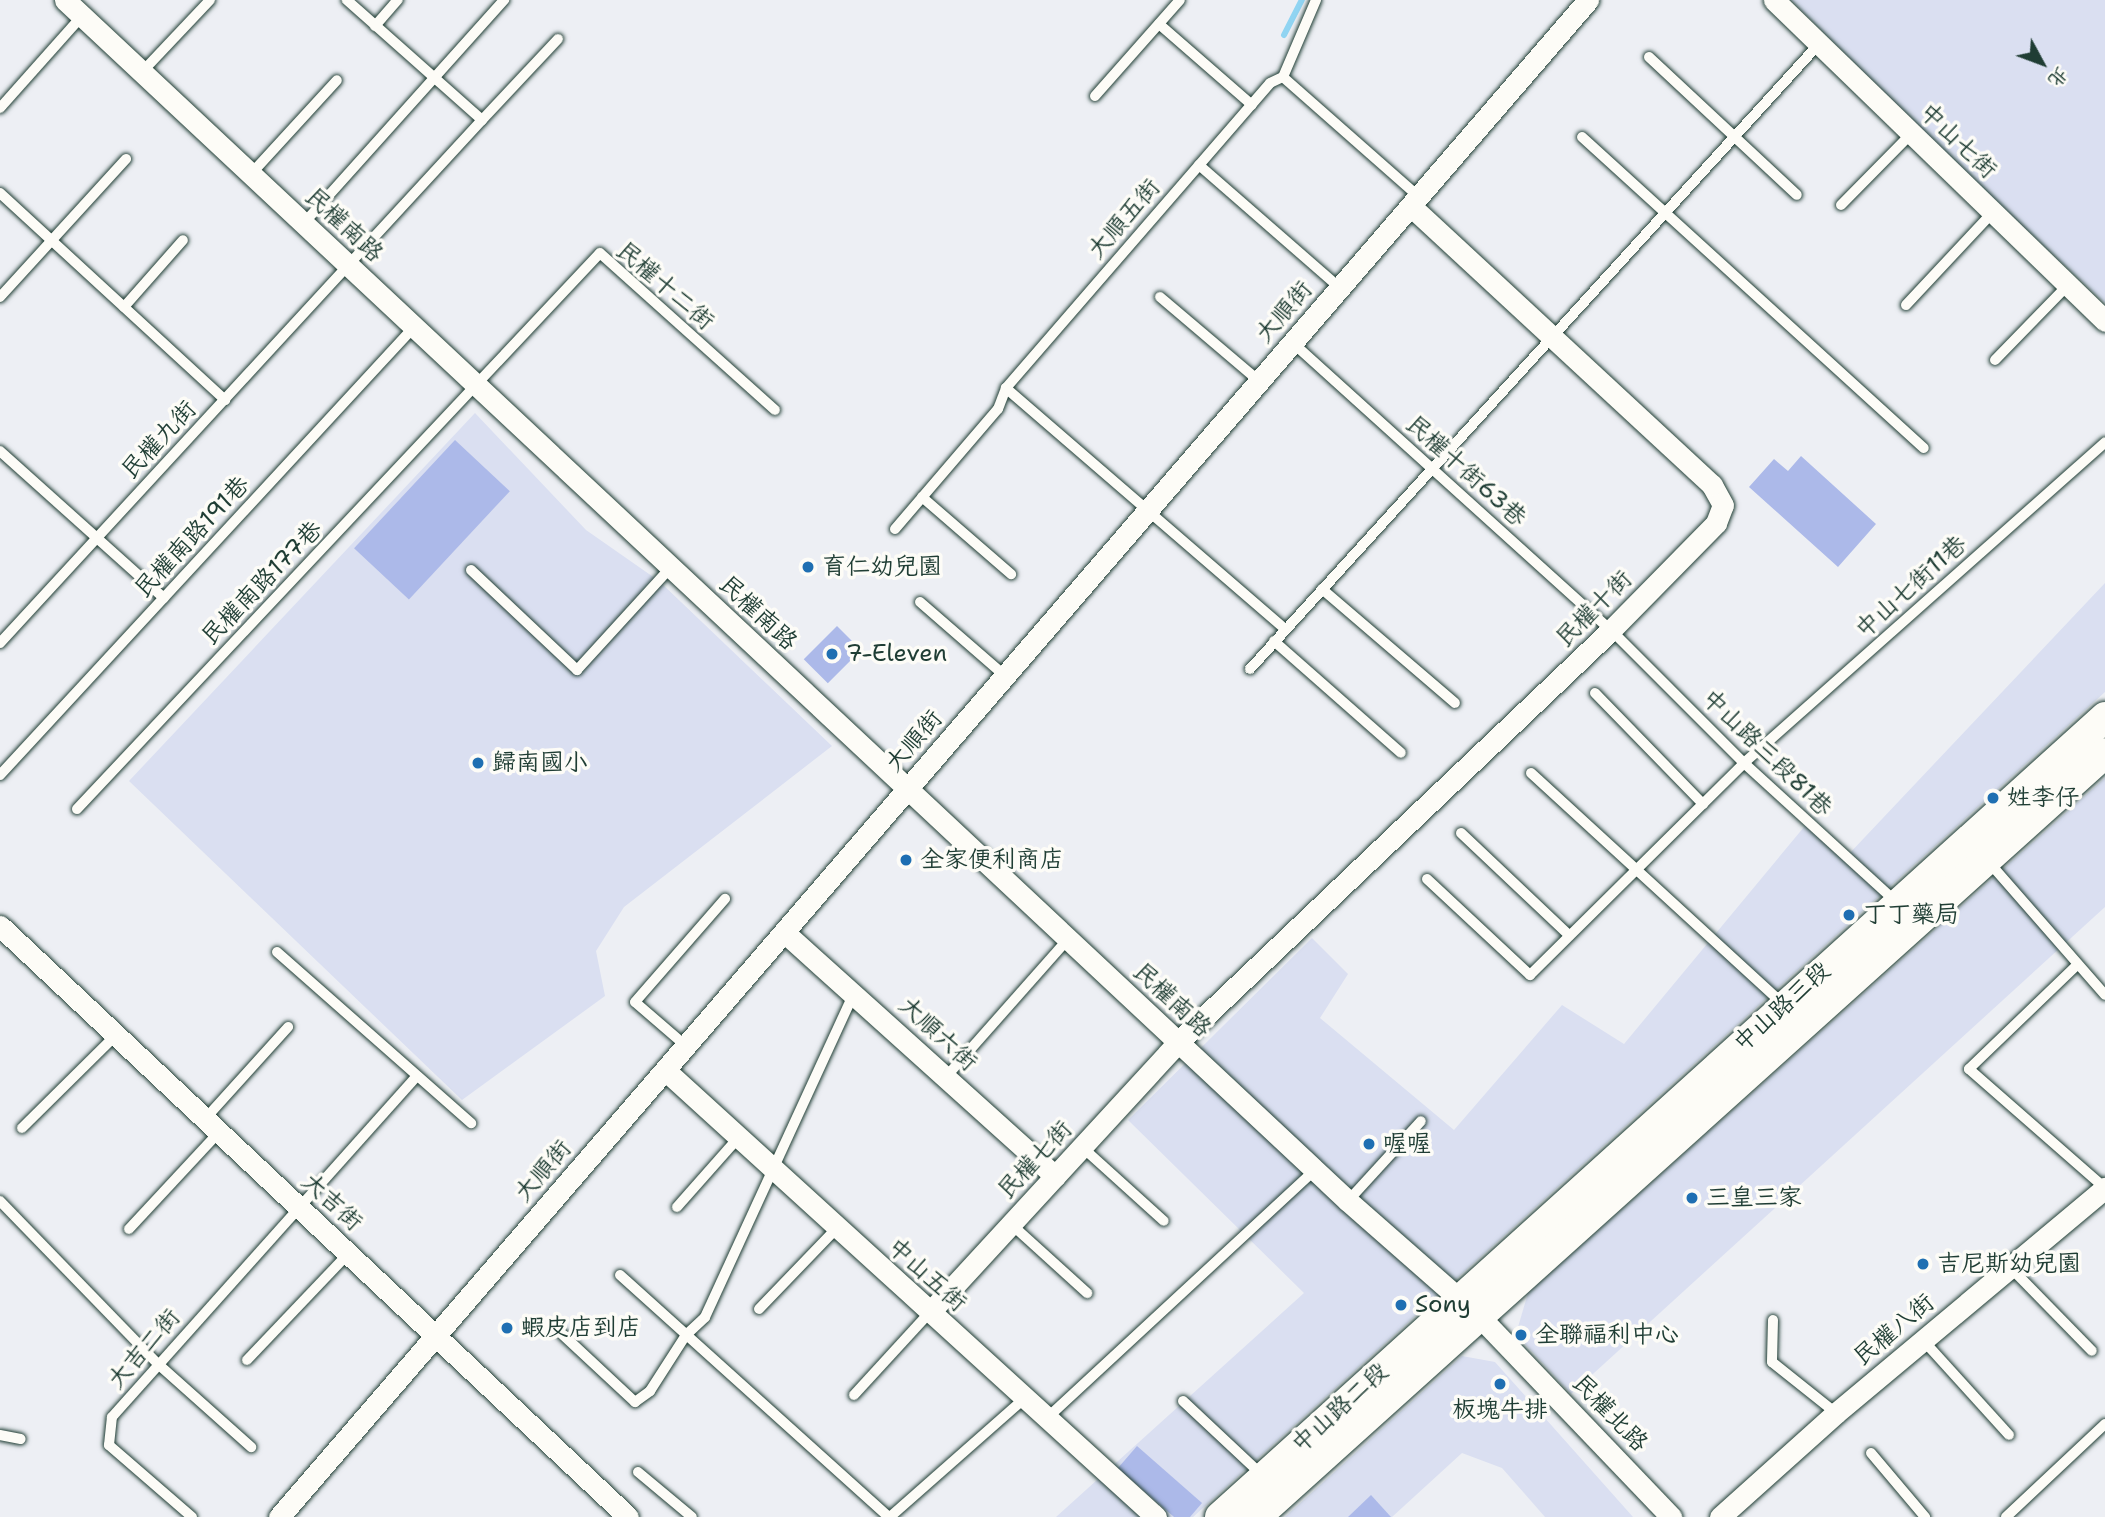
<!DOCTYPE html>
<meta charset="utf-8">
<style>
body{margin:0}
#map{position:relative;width:2105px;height:1517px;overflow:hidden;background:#edeff4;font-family:"Shantell Sans","LXGW WenKai TC",sans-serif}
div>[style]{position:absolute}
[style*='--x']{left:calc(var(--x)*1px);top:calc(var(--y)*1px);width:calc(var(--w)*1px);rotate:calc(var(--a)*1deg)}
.built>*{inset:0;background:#dadff1}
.stream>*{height:6px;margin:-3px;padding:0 3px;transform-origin:3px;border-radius:3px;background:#90d4f2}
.building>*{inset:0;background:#acb9e9;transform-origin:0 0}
.roads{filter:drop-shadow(0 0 2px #1f3d34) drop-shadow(0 0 2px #1f3d34)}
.service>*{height:10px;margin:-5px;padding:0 5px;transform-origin:5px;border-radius:5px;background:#fdfcf7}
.minor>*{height:21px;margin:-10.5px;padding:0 10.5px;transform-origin:10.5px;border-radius:10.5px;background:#fdfcf7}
.secondary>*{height:30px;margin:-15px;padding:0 15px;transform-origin:15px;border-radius:15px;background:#fdfcf7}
.dots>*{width:19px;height:19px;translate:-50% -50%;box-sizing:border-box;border:4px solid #fdfcf7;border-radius:50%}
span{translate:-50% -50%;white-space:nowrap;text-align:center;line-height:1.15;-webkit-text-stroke:7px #fdfcf7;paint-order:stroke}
.street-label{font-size:24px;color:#1f3d34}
.poi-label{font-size:24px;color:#1f3d34}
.left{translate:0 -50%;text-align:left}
.north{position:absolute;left:2007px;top:28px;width:70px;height:70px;-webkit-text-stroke:5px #fdfcf7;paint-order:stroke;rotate:131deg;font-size:19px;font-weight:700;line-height:28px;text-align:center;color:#1f3d34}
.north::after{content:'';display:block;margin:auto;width:24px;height:32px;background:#1f3d34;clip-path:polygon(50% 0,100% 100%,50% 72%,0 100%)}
</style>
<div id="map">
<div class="built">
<i style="clip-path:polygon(1791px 0,2105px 0,2105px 303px,1935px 144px)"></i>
<i style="clip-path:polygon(475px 413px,586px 530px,659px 581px,832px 746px,624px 907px,596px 951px,605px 996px,462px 1100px,129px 781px)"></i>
<i style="clip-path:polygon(2105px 583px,2105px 692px,1193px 1517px,1056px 1517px,1304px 1293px,1128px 1120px,1312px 938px,1348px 974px,1320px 1018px,1454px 1130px,1562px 1005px,1624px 1044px,1809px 821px,1848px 855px)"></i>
<i style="clip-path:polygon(2105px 778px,2105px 907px,1571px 1394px,1516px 1334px,1528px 1293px)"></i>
<i style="clip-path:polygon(1462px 1356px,1495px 1362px,1633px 1517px,1545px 1517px,1502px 1468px,1462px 1453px,1392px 1517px,1285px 1517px)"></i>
</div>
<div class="stream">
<i style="--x:1284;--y:35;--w:39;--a:-63"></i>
</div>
<div class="building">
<i style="left:455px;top:440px;width:75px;height:148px;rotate:43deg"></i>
<i style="clip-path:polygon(1801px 456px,1876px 524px,1838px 567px,1749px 487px,1774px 459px,1788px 471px)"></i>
<i style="left:837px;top:626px;width:34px;height:47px;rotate:45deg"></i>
<i style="clip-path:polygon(1137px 1446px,1202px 1503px,1190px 1517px,1174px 1517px,1118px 1468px)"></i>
<i style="clip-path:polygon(1371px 1495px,1391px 1517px,1348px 1517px)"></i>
</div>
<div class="roads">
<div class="service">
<i style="--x:1159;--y:24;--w:123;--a:41.1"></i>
<i style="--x:375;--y:26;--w:35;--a:-49"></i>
<i style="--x:1649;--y:57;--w:202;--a:43"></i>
<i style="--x:142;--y:72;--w:99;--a:-46.6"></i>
<i style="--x:1283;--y:77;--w:84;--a:-66.8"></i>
<i style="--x:1095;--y:96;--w:128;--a:-48.5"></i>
<i style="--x:0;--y:108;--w:123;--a:-48.3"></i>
<i style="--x:482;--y:120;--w:111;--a:-46.8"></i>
<i style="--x:1582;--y:137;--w:462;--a:42.3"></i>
<i style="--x:1199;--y:165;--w:187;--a:41.1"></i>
<i style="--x:251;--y:174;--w:127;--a:-47.5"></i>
<i style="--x:0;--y:193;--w:306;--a:42.6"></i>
<i style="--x:1841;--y:205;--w:101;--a:-45.4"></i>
<i style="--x:304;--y:223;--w:300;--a:-48.1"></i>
<i style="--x:0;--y:297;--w:187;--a:-47.6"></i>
<i style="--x:1160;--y:297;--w:130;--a:40.3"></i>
<i style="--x:1906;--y:305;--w:127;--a:-46.9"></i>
<i style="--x:124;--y:307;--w:89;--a:-48.6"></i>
<i style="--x:1293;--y:343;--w:428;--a:42.1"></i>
<i style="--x:1611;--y:630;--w:188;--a:45"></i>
<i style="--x:1744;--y:763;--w:206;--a:42.4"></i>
<i style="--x:1995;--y:360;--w:105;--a:-45.8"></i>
<i style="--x:0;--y:451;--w:220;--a:41.9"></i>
<i style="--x:922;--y:497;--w:118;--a:40.9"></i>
<i style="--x:895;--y:529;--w:158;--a:-49.4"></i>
<i style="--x:998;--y:409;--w:22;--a:-69"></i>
<i style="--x:471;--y:570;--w:146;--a:43.3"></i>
<i style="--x:577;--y:670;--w:139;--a:-47.6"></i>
<i style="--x:1322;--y:589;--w:175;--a:40.6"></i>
<i style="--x:920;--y:602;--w:113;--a:41"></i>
<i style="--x:1285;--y:629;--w:369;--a:-139.2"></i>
<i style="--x:1006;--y:388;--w:403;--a:-49.1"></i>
<i style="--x:1270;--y:83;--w:14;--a:-25"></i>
<i style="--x:1283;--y:77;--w:181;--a:41.4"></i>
<i style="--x:1274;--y:641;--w:169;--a:41.4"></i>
<i style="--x:0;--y:643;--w:711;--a:-47.34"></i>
<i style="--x:482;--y:120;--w:181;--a:-138.4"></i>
<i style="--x:1250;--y:669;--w:845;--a:-47.69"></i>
<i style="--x:1595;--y:693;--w:155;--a:45.8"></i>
<i style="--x:1531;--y:773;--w:343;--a:42.5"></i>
<i style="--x:0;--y:775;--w:610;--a:-47.26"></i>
<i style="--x:77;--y:809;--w:763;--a:-46.75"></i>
<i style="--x:600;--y:253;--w:235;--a:41.9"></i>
<i style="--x:1461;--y:833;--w:149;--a:43.4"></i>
<i style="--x:1987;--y:860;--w:179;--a:48.8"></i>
<i style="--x:1427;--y:879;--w:141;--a:43"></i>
<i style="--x:1530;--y:975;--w:301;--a:-44.7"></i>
<i style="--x:1744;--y:763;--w:483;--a:-41.6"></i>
<i style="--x:277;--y:952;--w:259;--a:41.4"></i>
<i style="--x:2077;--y:965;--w:150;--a:136.1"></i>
<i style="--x:1969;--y:1069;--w:181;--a:41.2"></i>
<i style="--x:686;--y:1046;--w:67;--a:-139.2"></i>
<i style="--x:635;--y:1002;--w:137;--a:-48.9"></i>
<i style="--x:945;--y:1078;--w:186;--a:-48.5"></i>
<i style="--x:205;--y:1119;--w:124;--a:-47.9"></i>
<i style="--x:22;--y:1128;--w:132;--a:-44.7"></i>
<i style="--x:1082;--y:1147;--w:110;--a:42.1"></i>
<i style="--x:0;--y:1201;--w:227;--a:45.9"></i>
<i style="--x:158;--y:1364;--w:125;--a:41.7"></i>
<i style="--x:1348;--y:1201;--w:108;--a:-47.6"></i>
<i style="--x:677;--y:1207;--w:92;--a:-48.5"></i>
<i style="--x:1011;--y:1224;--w:103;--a:42.2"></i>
<i style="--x:129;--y:1229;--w:132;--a:-47.1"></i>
<i style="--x:2010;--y:1267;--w:117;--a:45.7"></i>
<i style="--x:620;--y:1275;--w:362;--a:42"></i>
<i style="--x:759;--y:1309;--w:112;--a:-46.1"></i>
<i style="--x:1773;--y:1320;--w:42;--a:91.4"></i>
<i style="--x:1772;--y:1362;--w:82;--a:38.6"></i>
<i style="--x:562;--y:1334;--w:100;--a:43"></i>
<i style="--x:635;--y:1402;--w:19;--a:-36"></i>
<i style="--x:650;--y:1391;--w:67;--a:-57.3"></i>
<i style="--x:686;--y:1335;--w:26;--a:-43"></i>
<i style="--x:705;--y:1317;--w:357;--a:-65.3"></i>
<i style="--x:1923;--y:1340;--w:128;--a:47.8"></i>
<i style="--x:247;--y:1360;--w:146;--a:-46.4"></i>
<i style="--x:854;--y:1395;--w:113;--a:-47.5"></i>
<i style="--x:1183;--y:1401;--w:108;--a:43.1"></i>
<i style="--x:1046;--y:1419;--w:367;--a:-42.8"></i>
<i style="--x:0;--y:1435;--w:21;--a:11"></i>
<i style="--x:1871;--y:1453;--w:84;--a:49.8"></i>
<i style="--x:638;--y:1472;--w:70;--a:39.8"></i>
<i style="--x:192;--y:1517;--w:110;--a:-139.1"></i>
<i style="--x:109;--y:1445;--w:28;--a:-84"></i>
<i style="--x:112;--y:1417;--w:457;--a:-48.2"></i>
<i style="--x:890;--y:1517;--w:179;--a:-41.4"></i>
<i style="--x:2006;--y:1517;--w:136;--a:-43.2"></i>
</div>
<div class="minor">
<i style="--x:65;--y:0;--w:1757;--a:43.11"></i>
<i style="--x:1348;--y:1201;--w:176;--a:41.3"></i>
<i style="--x:1480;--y:1317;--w:277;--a:46.3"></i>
<i style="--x:1774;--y:0;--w:461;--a:44.1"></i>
<i style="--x:0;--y:926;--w:862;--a:43.26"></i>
<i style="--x:784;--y:932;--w:365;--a:42"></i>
<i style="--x:665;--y:1070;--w:664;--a:42.31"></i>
<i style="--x:930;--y:1312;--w:367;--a:-47.4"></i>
<i style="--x:1178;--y:1042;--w:598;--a:-43.58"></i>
<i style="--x:1611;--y:630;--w:150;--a:-45.5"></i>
<i style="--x:1716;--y:523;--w:19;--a:-69"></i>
<i style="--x:1723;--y:505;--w:23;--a:-119"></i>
<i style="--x:1712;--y:485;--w:410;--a:-137.2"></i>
<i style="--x:279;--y:1517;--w:2004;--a:-49.21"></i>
<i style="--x:1720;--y:1517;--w:156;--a:-41.9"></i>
<i style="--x:1836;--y:1413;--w:351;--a:-39.9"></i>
</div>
<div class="secondary">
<i style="--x:1220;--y:1517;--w:1193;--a:-42.11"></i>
<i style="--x:1256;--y:1517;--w:1142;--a:-41.98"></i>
</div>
</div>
<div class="dots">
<i style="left:808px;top:567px;background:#1f6fb2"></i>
<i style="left:832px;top:654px;background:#1f6fb2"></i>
<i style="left:478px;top:763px;background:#1f6fb2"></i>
<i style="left:1993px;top:798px;background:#1f6fb2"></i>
<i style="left:906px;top:860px;background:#1f6fb2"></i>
<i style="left:1849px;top:915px;background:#1f6fb2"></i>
<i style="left:1369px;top:1144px;background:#1f6fb2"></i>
<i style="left:1692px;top:1198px;background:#1f6fb2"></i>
<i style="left:1923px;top:1264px;background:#1f6fb2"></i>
<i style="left:1401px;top:1305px;background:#1f6fb2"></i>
<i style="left:507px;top:1328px;background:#1f6fb2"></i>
<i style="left:1521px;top:1335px;background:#1f6fb2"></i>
<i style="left:1500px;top:1384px;background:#1f6fb2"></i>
</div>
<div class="street-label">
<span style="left:1958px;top:141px;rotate:44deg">中山七街</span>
<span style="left:1124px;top:219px;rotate:-49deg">大順五街</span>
<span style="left:344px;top:225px;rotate:43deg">民權南路</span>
<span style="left:665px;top:286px;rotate:41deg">民權十二街</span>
<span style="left:1284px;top:312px;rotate:-49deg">大順街</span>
<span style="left:159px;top:440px;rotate:-47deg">民權九街</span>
<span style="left:1466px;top:471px;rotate:42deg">民權十街63巷</span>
<span style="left:192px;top:537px;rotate:-47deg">民權南路191巷</span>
<span style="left:262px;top:583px;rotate:-46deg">民權南路177巷</span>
<span style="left:1911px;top:587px;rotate:-42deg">中山七街11巷</span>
<span style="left:1594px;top:609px;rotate:-45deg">民權十街</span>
<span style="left:758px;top:613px;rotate:43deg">民權南路</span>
<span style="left:914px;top:741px;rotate:-49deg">大順街</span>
<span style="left:1767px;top:753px;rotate:44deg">中山路三段81巷</span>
<span style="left:1172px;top:1000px;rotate:43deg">民權南路</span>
<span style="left:1782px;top:1007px;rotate:-42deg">中山路三段</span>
<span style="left:938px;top:1034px;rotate:43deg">大順六街</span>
<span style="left:1035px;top:1160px;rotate:-47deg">民權七街</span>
<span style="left:543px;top:1171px;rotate:-49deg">大順街</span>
<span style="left:332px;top:1202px;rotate:43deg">大吉街</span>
<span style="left:927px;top:1275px;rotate:42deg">中山五街</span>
<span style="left:1894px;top:1330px;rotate:-40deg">民權八街</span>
<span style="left:144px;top:1349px;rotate:-49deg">大吉二街</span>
<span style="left:1340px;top:1408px;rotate:-42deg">中山路二段</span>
<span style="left:1610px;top:1413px;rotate:46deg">民權北路</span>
</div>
<div class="poi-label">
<span class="left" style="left:822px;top:567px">育仁幼兒園</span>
<span class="left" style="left:846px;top:654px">7-Eleven</span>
<span class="left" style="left:492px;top:763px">歸南國小</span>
<span class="left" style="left:2007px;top:798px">姓李仔</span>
<span class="left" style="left:920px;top:860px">全家便利商店</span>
<span class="left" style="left:1863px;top:915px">丁丁藥局</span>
<span class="left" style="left:1383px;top:1144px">喔喔</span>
<span class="left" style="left:1706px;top:1198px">三皇三家</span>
<span class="left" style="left:1937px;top:1264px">吉尼斯幼兒園</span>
<span class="left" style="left:1415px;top:1305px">Sony</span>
<span class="left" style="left:521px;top:1328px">蝦皮店到店</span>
<span class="left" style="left:1535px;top:1335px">全聯福利中心</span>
<span style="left:1500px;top:1410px">板塊牛排</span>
</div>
<div class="north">北</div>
</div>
